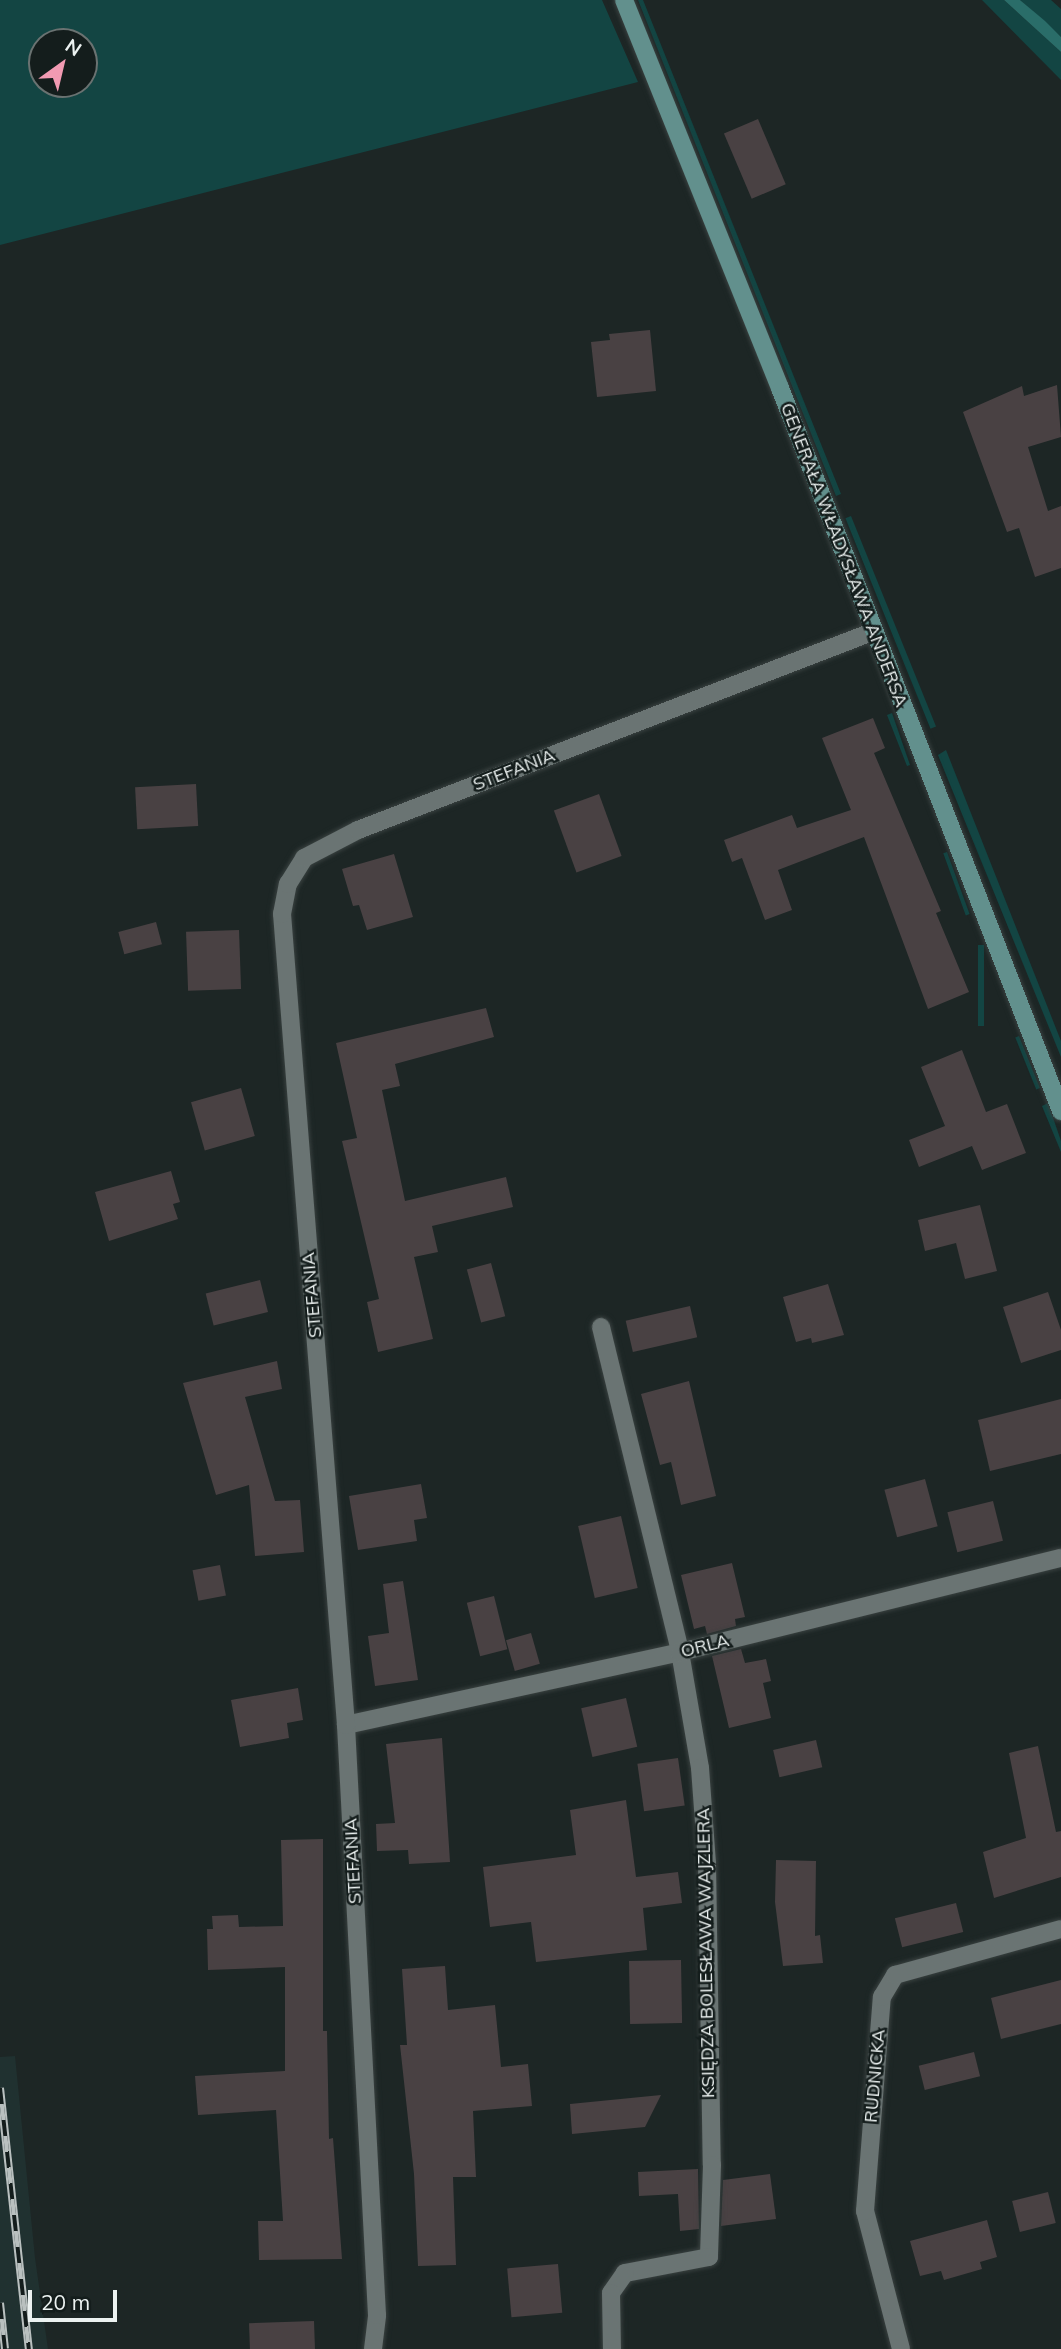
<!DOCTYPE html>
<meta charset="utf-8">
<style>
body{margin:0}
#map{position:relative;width:1061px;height:2349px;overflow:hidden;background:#1d2625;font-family:Mulish,sans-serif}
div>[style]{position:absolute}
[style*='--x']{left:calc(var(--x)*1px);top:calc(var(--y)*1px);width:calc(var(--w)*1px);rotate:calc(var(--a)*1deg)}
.built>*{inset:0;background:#203130}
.green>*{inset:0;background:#134543;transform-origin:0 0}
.water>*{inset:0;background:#2a6d69}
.building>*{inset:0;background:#494143;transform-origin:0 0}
.roads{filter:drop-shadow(0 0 2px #394140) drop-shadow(0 0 2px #394140)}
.street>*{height:18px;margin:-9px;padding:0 9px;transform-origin:9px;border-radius:9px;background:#6a7473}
.secondary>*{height:18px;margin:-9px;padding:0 9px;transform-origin:9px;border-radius:9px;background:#62908d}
.rail>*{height:8px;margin-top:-4px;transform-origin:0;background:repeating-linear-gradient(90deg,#141d1c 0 16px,#b9c0bf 0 32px);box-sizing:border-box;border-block:2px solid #b9c0bf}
span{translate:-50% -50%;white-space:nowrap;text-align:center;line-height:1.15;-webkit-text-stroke:5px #141d1c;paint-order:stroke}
.street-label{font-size:18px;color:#ecf2f1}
.north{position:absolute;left:28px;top:28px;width:70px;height:70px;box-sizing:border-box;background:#141d1c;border:2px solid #6a7271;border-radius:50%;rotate:34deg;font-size:19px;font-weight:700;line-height:28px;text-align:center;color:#ecf2f1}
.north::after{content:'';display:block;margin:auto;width:24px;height:32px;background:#f19ab2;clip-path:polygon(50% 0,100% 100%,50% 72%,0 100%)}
.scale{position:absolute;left:28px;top:2290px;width:89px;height:32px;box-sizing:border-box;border:4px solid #ecf2f1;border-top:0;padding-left:9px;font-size:21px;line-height:24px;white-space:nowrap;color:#ecf2f1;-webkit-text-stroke:5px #141d1c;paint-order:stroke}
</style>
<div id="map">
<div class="built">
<i style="clip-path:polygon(15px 2056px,35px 2258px,48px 2349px,0 2349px,0 2057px)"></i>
</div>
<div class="green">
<i style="clip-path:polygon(evenodd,0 0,602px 0,638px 82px,0 245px,0 0,42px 42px,84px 42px,84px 84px,42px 84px,42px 42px)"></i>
<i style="clip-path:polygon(638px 0,643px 0,841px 494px,836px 496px)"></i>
<i style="clip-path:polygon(982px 0,1004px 0,1061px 52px,1061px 80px)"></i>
<i style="clip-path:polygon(1020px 0,1051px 0,1061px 9px,1061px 37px)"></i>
<i style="left:851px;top:516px;width:227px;height:6px;rotate:68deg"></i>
<i style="clip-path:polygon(892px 713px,910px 765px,907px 766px,887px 715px)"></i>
<i style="clip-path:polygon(946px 750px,1061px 1041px,1061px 1057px,938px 755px)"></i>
<i style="left:947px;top:852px;width:66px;height:4px;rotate:70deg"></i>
<i style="left:978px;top:945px;width:6px;height:81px"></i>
<i style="left:1019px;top:1036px;width:56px;height:4px;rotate:68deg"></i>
<i style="clip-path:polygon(1048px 1103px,1061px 1141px,1061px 1152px,1042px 1106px)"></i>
</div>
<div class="water">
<i style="clip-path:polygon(1004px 0,1020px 0,1045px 21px,1061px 37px,1061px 52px)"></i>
</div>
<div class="building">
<i style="left:758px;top:119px;width:71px;height:37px;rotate:67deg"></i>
<i style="clip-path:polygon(650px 330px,656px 391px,597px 397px,591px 342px,610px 340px,609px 334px)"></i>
<i style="clip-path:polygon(1057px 385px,1061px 437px,1028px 447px,1048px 511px,1061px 506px,1061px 568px,1035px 577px,1019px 528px,1007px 532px,963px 412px,1022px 386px,1024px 396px)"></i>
<i style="clip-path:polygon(873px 718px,885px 748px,874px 753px,941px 911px,936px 913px,969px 992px,928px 1009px,864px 837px,778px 870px,792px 910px,765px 920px,742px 858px,732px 862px,724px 840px,792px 815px,797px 828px,851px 810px,822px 738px)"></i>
<i style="left:196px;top:784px;width:42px;height:61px;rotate:87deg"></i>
<i style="left:599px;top:794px;width:66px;height:48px;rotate:70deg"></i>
<i style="clip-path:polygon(394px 854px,413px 917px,367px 930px,359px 905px,353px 906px,342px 869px)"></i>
<i style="left:156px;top:922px;width:23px;height:39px;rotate:75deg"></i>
<i style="left:239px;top:930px;width:59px;height:53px;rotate:88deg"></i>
<i style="clip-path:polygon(486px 1008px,494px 1037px,395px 1064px,400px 1086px,382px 1090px,405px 1201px,506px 1177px,513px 1207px,432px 1226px,438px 1252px,414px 1257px,433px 1339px,378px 1352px,367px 1302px,379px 1299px,342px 1141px,357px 1138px,336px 1043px)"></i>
<i style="clip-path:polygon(962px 1050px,986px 1112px,1007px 1104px,1026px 1153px,982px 1170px,972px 1146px,919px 1167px,909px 1140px,945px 1126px,921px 1067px)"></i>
<i style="left:241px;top:1088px;width:50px;height:52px;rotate:74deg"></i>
<i style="clip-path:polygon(171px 1171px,180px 1202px,173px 1204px,178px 1219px,109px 1241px,95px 1192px)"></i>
<i style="clip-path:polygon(980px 1205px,997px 1271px,965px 1279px,956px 1243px,925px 1251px,918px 1220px)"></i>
<i style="left:491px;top:1263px;width:55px;height:25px;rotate:75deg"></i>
<i style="left:260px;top:1280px;width:33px;height:56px;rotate:76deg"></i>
<i style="clip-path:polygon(828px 1284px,844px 1335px,812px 1343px,811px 1338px,796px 1342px,783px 1297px)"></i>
<i style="clip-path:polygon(1048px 1292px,1061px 1330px,1061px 1350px,1021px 1363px,1003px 1307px)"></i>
<i style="left:690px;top:1306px;width:32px;height:66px;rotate:77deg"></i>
<i style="clip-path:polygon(277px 1361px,282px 1389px,245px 1397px,275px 1501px,300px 1500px,304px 1552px,255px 1556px,249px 1485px,216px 1495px,183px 1383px)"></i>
<i style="clip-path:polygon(689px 1381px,716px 1496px,681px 1505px,671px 1462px,660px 1465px,641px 1394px)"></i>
<i style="clip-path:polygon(1061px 1399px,1061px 1454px,990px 1471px,978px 1420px)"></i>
<i style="left:925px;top:1479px;width:49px;height:42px;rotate:75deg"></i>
<i style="clip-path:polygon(421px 1484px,427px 1518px,414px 1520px,417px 1541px,358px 1550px,349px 1496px)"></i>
<i style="left:993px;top:1501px;width:41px;height:47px;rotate:76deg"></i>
<i style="left:621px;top:1516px;width:74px;height:44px;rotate:77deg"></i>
<i style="clip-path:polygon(732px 1563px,745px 1617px,735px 1619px,736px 1626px,707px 1634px,705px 1626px,694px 1629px,681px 1575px)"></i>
<i style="left:220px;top:1565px;width:31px;height:28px;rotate:79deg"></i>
<i style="clip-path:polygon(403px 1581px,418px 1680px,375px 1686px,368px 1636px,389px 1633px,383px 1584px)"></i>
<i style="left:494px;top:1596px;width:55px;height:28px;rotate:76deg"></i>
<i style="left:531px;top:1633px;width:32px;height:26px;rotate:74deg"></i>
<i style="clip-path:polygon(741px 1649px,745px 1663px,766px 1659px,771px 1681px,763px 1683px,771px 1718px,729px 1728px,712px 1656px)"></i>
<i style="clip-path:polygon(298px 1688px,303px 1720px,287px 1723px,289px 1738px,240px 1747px,231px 1700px)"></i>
<i style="left:626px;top:1698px;width:50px;height:46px;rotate:77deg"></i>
<i style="clip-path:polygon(442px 1738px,450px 1862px,409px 1864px,408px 1850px,377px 1851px,376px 1824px,395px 1823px,386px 1744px)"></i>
<i style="left:816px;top:1740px;width:28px;height:44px;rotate:77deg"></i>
<i style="clip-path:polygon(1038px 1746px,1056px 1832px,1061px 1831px,1061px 1877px,994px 1898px,983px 1852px,1026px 1838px,1009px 1753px)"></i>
<i style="left:678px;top:1758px;width:48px;height:41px;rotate:82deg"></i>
<i style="clip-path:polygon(626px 1800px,636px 1877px,678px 1872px,682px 1903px,643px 1908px,647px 1950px,536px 1962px,531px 1922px,490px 1927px,483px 1867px,576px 1855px,570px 1810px)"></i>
<i style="clip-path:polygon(323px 1839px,323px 2031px,327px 2031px,329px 2139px,333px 2138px,342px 2259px,259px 2260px,258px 2221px,283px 2221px,276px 2110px,198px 2115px,195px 2076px,285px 2071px,285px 1967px,208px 1970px,207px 1929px,213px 1929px,212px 1916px,238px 1915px,239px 1927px,283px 1926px,281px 1840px)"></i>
<i style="clip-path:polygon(776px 1860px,816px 1861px,815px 1936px,820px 1935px,823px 1963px,783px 1966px,775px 1902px)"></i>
<i style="left:956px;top:1903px;width:30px;height:63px;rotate:76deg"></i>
<i style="left:681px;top:1960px;width:63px;height:52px;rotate:89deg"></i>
<i style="clip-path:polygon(445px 1966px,448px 2010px,495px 2005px,501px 2067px,528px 2064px,532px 2106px,473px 2111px,476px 2177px,453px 2177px,456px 2265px,418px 2266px,414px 2174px,400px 2045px,407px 2045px,402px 1969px)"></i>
<i style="clip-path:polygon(1061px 1980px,1061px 2024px,1001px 2039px,991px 1998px)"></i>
<i style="left:974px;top:2052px;width:25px;height:57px;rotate:76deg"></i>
<i style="clip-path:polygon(661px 2095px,645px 2127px,572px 2134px,570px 2104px)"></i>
<i style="clip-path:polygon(698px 2169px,699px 2229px,680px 2231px,678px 2194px,639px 2196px,638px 2172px)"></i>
<i style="clip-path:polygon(770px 2174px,776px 2219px,721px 2226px,723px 2180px)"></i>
<i style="left:1048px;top:2192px;width:32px;height:37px;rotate:76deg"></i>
<i style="clip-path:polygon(987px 2220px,997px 2257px,980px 2262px,982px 2269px,944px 2280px,941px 2271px,920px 2276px,910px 2241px)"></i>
<i style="left:558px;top:2264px;width:49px;height:51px;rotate:85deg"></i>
<i style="left:314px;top:2321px;width:28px;height:65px;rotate:88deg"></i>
</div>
<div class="roads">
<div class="street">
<i style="--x:601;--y:1327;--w:334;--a:76.3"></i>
<i style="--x:680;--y:1652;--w:118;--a:80.2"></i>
<i style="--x:700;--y:1768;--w:95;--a:85.8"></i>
<i style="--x:707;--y:1863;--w:302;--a:89.1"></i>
<i style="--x:712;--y:2165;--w:92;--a:91.9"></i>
<i style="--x:709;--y:2257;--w:86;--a:169.2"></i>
<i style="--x:625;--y:2273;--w:24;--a:125"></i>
<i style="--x:611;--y:2293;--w:56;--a:89"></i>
<i style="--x:346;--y:1725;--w:342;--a:-12.3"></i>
<i style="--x:680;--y:1652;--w:392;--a:-13.9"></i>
<i style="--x:373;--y:2349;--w:34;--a:-83"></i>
<i style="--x:377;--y:2315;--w:591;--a:-93.01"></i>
<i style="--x:346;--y:1725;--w:814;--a:-94.51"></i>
<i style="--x:282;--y:914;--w:31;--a:-79"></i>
<i style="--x:288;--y:884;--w:31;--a:-58"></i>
<i style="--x:304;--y:858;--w:61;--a:-27.4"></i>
<i style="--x:358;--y:830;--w:551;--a:-21.07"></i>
<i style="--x:901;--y:2349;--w:143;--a:-104.6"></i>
<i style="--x:865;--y:2211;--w:215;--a:-85.5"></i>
<i style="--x:882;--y:1997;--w:26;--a:-59"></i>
<i style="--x:895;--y:1975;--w:172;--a:-15.5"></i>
</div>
<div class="secondary">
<i style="--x:624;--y:0;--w:418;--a:68.1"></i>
<i style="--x:780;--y:388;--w:776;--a:68.76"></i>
</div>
</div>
<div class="rail">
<i style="--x:0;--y:2088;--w:263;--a:83.7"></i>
<i style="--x:0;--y:2303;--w:46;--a:83.8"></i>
</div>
<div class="street-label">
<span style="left:844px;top:555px;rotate:69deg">GENERAŁA WŁADYSŁAWA ANDERSA</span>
<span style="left:514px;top:770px;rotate:-21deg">STEFANIA</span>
<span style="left:312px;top:1295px;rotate:-95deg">STEFANIA</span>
<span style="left:705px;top:1646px;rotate:-14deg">ORLA</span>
<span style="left:353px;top:1861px;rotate:-93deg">STEFANIA</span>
<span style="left:706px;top:1953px;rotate:-91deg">KSIĘDZA BOLESŁAWA WAJZLERA</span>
<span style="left:875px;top:2076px;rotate:-85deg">RUDNICKA</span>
</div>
<div class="north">N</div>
<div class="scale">20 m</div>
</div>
